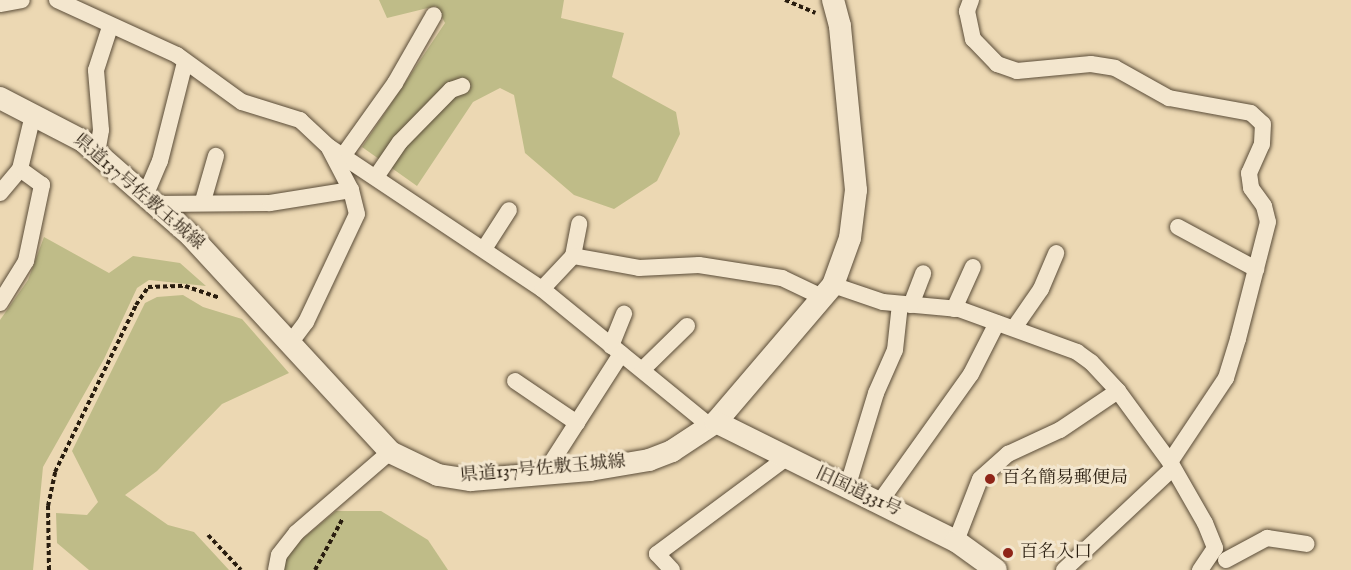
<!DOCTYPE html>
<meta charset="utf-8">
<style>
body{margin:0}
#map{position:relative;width:1351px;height:570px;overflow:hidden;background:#ecd8b3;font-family:"IM FELL English","Noto Serif JP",serif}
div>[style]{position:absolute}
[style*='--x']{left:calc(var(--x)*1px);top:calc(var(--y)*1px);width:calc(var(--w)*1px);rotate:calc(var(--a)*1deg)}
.green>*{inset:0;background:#bfbc88}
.path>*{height:4px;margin-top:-2px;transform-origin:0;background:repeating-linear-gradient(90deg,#291d0f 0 4.5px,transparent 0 7.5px)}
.roads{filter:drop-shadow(0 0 2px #5a4c38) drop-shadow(0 0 2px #5a4c38)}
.street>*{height:16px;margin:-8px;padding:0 8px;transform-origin:8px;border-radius:8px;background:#f3e6ce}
.secondary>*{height:22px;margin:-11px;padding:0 11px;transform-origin:11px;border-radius:11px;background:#f3e6ce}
.dots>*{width:16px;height:16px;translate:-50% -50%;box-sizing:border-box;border:3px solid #f3e6ce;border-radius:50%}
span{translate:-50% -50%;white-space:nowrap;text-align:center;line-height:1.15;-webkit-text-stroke:6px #f3e6ce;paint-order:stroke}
.street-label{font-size:18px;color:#291d0f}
.poi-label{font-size:18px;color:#291d0f}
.left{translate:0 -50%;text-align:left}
</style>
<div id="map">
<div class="green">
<i style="clip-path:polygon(379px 0,564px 0,561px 18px,624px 33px,612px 77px,676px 112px,680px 134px,657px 181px,614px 209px,574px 195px,525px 153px,514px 95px,500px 88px,473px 102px,417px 186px,362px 147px,445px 23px,436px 6px,387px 18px)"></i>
<i style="clip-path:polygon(44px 237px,109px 273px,133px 256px,180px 263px,206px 286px,149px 280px,137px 288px,104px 359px,43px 467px,33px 570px,0 570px,0 320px,28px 280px)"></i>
<i style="clip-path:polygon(183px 295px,203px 307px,242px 319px,289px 373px,222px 404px,157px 471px,125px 495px,168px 525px,194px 532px,229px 570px,89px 570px,57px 543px,56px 513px,87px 515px,98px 502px,72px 451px,145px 303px,157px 297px)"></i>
<i style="clip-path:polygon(336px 511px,381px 511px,428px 540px,448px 570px,282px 570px,283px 561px,301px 540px)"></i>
</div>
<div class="path">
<i style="--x:785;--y:0;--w:33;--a:23"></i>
<i style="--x:208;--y:535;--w:48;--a:46.7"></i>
<i style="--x:49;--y:570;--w:64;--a:-90.9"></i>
<i style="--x:48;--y:506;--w:35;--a:-78"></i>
<i style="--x:55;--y:472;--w:186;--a:-64.1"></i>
<i style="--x:136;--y:305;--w:22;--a:-56"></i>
<i style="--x:148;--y:287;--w:37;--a:-2"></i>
<i style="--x:185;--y:286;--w:36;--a:19"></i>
<i style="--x:315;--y:570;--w:59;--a:-61.7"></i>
</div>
<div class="roads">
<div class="street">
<i style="--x:57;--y:0;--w:132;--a:24.6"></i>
<i style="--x:177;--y:55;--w:80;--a:35.9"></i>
<i style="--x:242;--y:102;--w:61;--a:17.2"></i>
<i style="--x:300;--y:120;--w:40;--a:43"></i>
<i style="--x:329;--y:147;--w:256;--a:33.7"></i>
<i style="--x:542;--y:289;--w:217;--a:39.2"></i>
<i style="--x:971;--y:0;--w:12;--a:110"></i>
<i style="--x:967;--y:11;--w:29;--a:78"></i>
<i style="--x:973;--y:39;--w:35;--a:46"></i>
<i style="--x:997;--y:64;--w:21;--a:19"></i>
<i style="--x:1017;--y:71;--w:74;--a:-5.4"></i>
<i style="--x:1091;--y:64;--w:24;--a:9"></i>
<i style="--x:1115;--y:68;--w:62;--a:29.1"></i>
<i style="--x:1169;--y:98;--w:83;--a:10.4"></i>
<i style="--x:1251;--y:113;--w:16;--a:43"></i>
<i style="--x:1263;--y:124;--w:20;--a:93"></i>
<i style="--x:1262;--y:144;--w:32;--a:114"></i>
<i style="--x:1249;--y:173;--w:15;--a:82"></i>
<i style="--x:1251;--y:188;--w:22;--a:54"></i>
<i style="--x:1264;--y:206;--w:16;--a:76"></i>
<i style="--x:1268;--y:222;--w:121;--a:104.4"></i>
<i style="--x:1238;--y:339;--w:41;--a:107.1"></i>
<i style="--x:1226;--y:378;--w:101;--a:123.7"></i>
<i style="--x:0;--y:4;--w:22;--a:-10"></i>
<i style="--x:97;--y:153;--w:23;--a:-80"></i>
<i style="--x:101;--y:130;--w:60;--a:-94.8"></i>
<i style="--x:96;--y:70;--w:45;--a:-72"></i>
<i style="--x:343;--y:156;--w:90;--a:-54.5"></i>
<i style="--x:395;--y:83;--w:78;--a:-60.2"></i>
<i style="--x:376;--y:177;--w:42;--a:-55.6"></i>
<i style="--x:400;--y:142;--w:73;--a:-45.6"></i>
<i style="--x:451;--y:90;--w:12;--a:-20"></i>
<i style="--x:0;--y:193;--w:31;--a:-50"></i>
<i style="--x:145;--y:196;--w:38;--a:-67"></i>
<i style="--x:160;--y:161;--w:102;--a:-75.8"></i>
<i style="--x:203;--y:201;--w:47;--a:-73.9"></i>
<i style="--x:155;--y:204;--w:115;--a:-0.5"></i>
<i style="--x:270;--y:203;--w:82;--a:-9.1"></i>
<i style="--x:1178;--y:227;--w:89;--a:28.3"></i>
<i style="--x:484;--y:249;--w:46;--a:-57.3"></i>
<i style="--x:573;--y:256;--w:33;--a:-79"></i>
<i style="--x:833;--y:285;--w:53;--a:18.8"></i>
<i style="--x:883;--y:302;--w:76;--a:5.3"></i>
<i style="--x:959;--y:309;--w:126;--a:20"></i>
<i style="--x:1077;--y:352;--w:17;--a:36"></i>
<i style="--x:1091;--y:362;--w:40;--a:47"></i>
<i style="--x:1118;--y:391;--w:88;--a:53.8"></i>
<i style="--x:1170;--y:462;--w:70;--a:60.2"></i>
<i style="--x:1205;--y:523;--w:27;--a:68"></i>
<i style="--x:1215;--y:548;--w:27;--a:124"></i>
<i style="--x:542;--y:289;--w:45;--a:-46.8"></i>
<i style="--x:573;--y:256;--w:67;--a:10.3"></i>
<i style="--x:639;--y:268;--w:60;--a:-2.9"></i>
<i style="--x:699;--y:265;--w:84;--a:8.9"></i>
<i style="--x:782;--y:278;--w:47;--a:25.5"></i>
<i style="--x:0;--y:303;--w:49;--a:-58.2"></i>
<i style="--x:26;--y:261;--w:78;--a:-78.1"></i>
<i style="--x:42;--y:185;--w:27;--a:-144"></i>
<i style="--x:20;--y:169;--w:56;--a:-76.5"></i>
<i style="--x:911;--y:305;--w:34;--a:-69"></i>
<i style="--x:954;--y:309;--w:46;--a:-65.7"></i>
<i style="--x:1014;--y:328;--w:47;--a:-55.3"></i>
<i style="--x:1041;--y:289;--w:39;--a:-67"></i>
<i style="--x:291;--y:342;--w:25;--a:-53"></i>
<i style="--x:306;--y:322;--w:119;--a:-64.7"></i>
<i style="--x:357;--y:214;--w:25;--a:-104"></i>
<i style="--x:351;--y:190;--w:47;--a:-117.6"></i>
<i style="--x:611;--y:346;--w:35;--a:-68"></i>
<i style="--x:642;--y:370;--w:63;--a:-44.4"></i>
<i style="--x:515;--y:381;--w:75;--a:34.1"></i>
<i style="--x:544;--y:474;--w:143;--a:-57.3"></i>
<i style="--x:847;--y:488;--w:99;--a:-73"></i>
<i style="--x:876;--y:393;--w:47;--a:-66.2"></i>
<i style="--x:895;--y:350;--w:46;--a:-83.8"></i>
<i style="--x:879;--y:503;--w:158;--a:-54.5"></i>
<i style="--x:971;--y:374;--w:57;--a:-63"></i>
<i style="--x:956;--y:541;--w:66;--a:-68.8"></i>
<i style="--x:980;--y:479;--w:38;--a:-42"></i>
<i style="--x:1008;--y:454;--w:57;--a:-24.8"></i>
<i style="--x:1060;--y:430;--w:70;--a:-33.9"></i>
<i style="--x:1226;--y:560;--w:47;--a:-28.2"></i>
<i style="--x:1267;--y:538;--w:40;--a:8.5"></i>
<i style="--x:276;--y:570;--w:15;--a:-79"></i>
<i style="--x:279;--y:555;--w:28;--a:-52"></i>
<i style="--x:296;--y:533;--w:124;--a:-40.8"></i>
<i style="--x:672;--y:570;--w:22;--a:-133"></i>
<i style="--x:657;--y:554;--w:159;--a:-36.6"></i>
<i style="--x:1064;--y:570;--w:149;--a:-43.1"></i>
</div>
<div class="secondary">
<i style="--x:0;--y:98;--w:93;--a:27.4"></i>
<i style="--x:83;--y:141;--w:144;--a:41.3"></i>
<i style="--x:191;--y:236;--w:294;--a:47.3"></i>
<i style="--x:390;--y:452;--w:53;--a:25.6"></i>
<i style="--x:438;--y:475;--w:33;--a:9"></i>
<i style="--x:471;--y:480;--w:119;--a:-4.8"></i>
<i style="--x:590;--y:470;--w:60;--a:-9.6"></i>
<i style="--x:649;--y:460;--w:25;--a:-21"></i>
<i style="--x:672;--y:451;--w:53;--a:-33.4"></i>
<i style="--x:716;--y:422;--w:180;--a:-49.5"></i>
<i style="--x:833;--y:285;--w:50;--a:-70.1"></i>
<i style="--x:850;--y:238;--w:48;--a:-82.9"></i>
<i style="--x:856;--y:190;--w:165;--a:-95.6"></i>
<i style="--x:840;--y:26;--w:27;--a:-105"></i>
<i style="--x:716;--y:422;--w:268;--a:26.4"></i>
<i style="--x:956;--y:541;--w:49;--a:35.9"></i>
</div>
</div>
<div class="dots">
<i style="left:990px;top:479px;background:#8f2418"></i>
<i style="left:1008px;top:553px;background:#8f2418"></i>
</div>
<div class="street-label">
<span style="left:138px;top:193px;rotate:41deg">県道137号佐敷玉城線</span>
<span style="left:543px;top:470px;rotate:-5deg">県道137号佐敷玉城線</span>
<span style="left:858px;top:493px;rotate:25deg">旧国道331号</span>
</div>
<div class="poi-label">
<span class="left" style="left:1002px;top:479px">百名簡易郵便局</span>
<span class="left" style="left:1020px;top:553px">百名入口</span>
</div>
</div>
